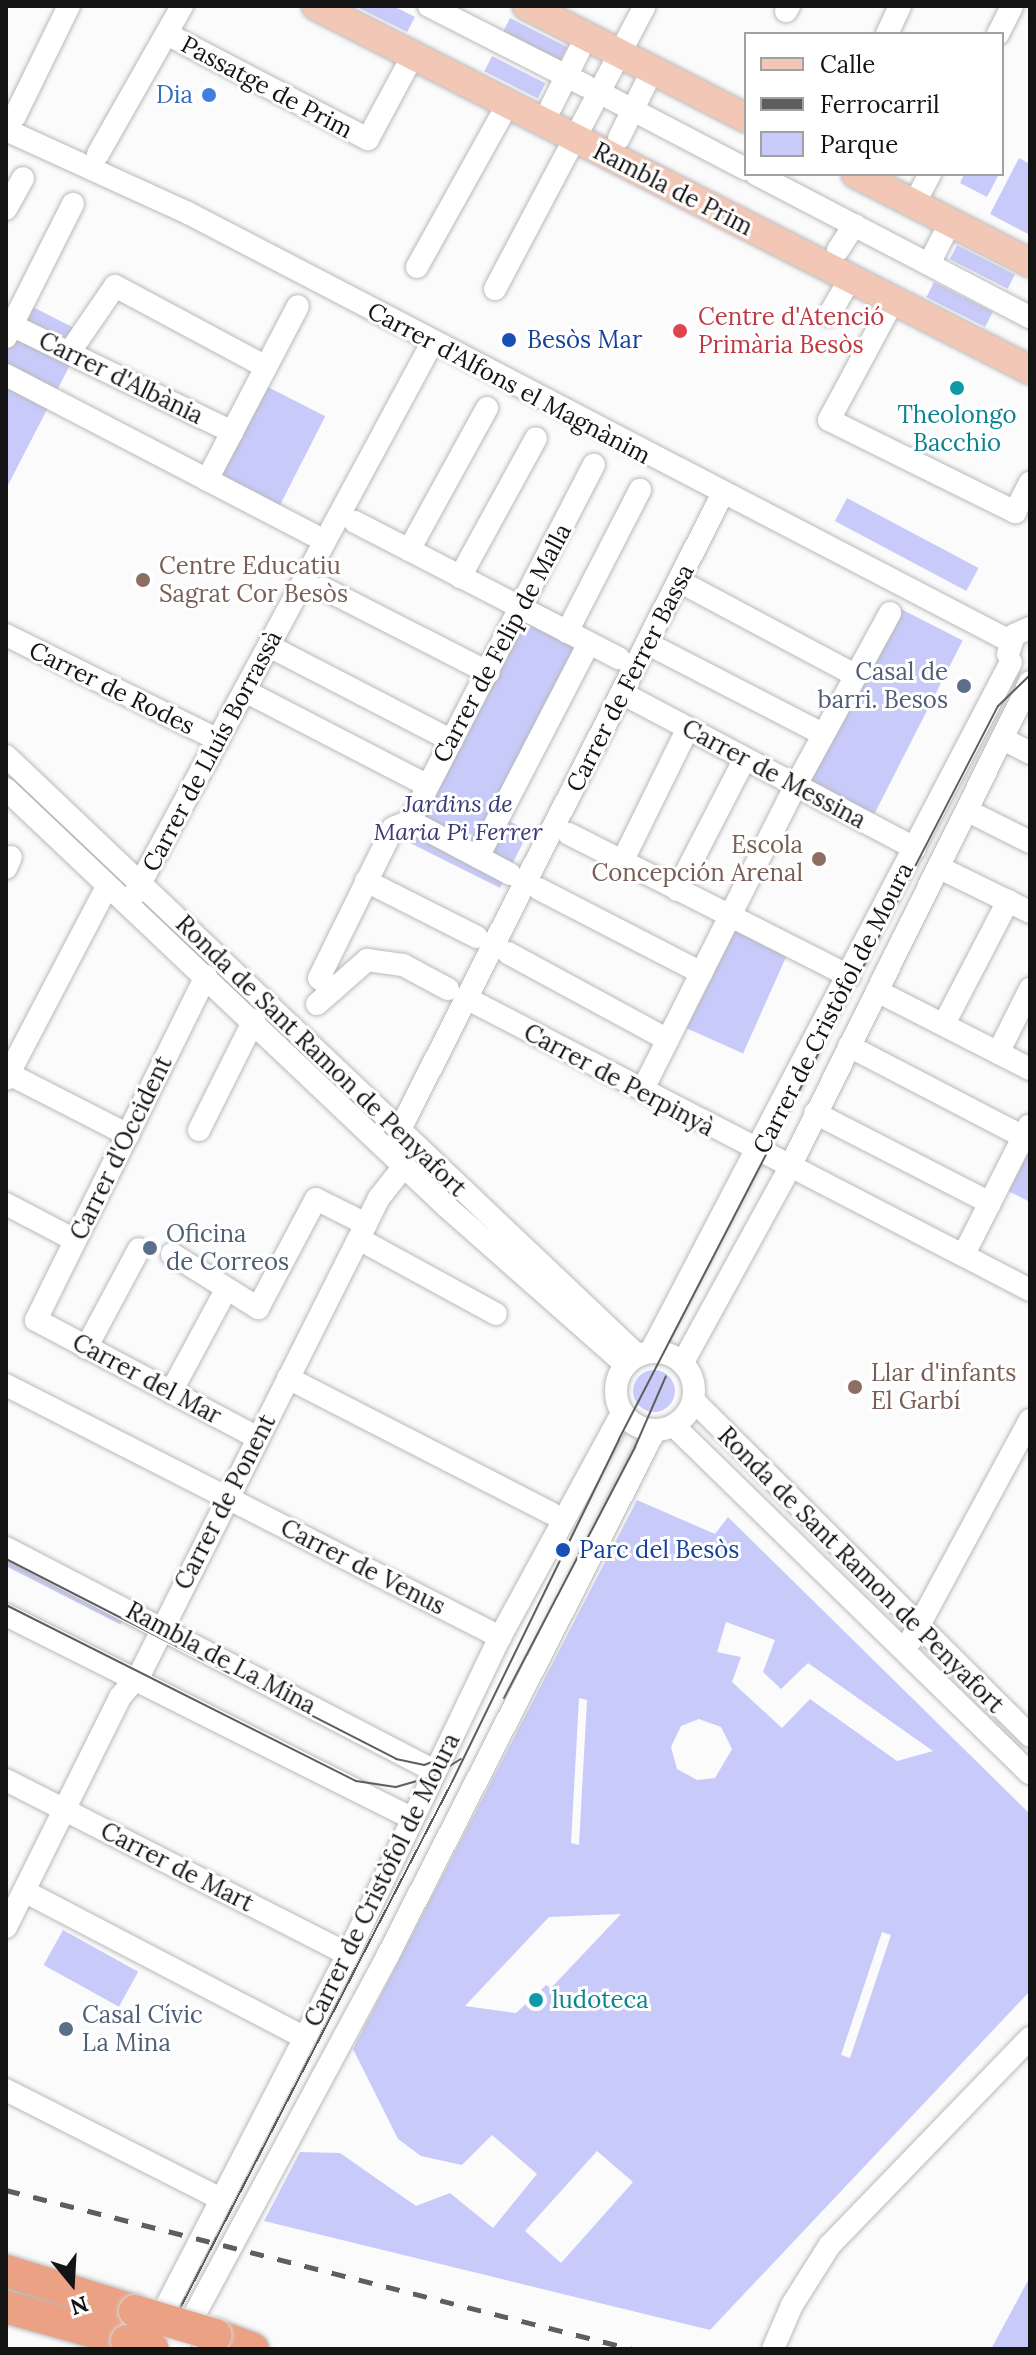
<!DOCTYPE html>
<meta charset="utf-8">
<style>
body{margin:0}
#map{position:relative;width:1036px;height:2355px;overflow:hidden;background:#fbfbfc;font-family:Lora,serif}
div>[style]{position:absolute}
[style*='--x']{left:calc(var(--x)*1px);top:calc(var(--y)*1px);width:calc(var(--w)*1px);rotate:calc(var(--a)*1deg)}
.green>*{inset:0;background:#c8cbf9;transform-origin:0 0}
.round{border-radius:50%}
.roads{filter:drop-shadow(0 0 2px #b9b9ba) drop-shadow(0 0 2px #b9b9ba)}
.minor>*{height:22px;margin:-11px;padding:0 11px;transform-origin:11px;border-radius:11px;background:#fff}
.minor>.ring{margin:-11px;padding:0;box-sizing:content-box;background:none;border:22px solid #fff;border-radius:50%}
.major>*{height:28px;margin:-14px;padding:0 14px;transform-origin:14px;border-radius:14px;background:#f3c7b5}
.highway>*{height:32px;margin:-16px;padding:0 16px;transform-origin:16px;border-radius:16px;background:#eba183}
.tram>*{height:2px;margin:-1px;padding:0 1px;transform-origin:1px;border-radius:1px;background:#5e5e5e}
.rail>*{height:5px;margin-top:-2.5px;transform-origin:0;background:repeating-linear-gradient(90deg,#5e5e5e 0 14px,transparent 0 28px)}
.bridges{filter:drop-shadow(0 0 2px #d5d5d5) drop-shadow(0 0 2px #d5d5d5)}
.highway-bridge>*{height:32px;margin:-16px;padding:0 16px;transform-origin:16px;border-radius:16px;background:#eba183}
.dots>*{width:22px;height:22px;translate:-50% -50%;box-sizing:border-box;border:4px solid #fff;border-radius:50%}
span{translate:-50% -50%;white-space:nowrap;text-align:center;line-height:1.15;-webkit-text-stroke:6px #fff;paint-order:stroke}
.street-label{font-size:24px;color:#141414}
.shop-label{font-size:24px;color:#366cbe}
.right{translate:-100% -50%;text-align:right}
.health-label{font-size:24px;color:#be3a42}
.left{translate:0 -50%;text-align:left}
.transit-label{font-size:24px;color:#164399}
.culture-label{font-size:24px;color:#0d838f}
.education-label{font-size:24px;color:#785e54}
.service-label{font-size:24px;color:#4e5e75}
.park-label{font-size:24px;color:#3c3a77;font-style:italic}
.frame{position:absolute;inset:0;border:8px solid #141414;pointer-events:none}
.legend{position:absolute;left:744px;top:32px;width:260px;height:144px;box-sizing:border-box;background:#fff;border:2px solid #a1a1a1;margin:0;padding:10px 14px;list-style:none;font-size:24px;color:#141414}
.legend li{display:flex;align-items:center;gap:16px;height:40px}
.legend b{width:40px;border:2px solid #a1a1a1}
.north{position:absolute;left:32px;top:2243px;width:80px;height:80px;-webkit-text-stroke:6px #fff;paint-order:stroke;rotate:162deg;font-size:22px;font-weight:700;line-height:32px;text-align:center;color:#141414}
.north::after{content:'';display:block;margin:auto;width:28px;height:36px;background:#141414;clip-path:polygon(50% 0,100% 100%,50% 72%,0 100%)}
</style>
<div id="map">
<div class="green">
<i style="clip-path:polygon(355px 6px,393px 6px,415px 17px,407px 32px)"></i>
<i style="left:510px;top:18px;width:64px;height:17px;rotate:27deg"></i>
<i style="left:492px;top:56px;width:60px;height:17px;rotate:27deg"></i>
<i style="clip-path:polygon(1019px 158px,1030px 164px,1030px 235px,990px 214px)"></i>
<i style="clip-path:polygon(964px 174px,999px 174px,987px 197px,960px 183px)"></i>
<i style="left:957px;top:245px;width:65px;height:16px;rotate:27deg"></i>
<i style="left:934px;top:282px;width:66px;height:17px;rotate:27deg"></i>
<i style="clip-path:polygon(21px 301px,86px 334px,6px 489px,6px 329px)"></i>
<i style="left:262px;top:384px;width:71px;height:114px;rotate:27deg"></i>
<i style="left:847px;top:498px;width:149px;height:26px;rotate:28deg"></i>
<i style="clip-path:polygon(522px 594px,597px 635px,503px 818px,529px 831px,500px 888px,398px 837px)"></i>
<i style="left:895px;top:606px;width:76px;height:199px;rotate:27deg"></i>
<i style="left:732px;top:926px;width:62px;height:112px;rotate:24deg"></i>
<i style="clip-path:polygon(1030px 1133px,1030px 1202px,1002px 1188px)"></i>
<i class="round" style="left:633px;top:1370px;width:42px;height:42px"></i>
<i style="clip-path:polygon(evenodd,637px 1500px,715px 1534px,728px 1517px,1030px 1814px,1030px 1991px,710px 2330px,264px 2221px,300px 2152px,340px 2153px,416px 2206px,450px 2193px,493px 2228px,537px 2174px,492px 2135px,462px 2165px,421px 2156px,398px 2139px,353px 2049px,637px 1500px,726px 1622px,775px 1640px,763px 1672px,781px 1689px,808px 1663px,933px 1751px,897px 1761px,810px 1699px,782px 1728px,732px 1682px,741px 1657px,717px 1652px,726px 1622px,637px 1500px,579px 1698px,587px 1700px,579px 1845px,571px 1843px,579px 1698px,637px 1500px,699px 1719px,721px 1727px,732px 1749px,715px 1778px,697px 1780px,677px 1769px,671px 1747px,681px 1726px,699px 1719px,637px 1500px,621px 1914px,551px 1988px,546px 1985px,516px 2013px,465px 2006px,549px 1917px,621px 1914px,637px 1500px,882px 1932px,891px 1935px,850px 2058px,841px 2055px,882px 1932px,637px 1500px,597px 2151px,633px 2182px,561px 2263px,525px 2231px,597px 2151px)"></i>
<i style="left:6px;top:1556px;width:133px;height:9px;rotate:27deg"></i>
<i style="left:63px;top:1930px;width:86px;height:40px;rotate:29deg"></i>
<i style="clip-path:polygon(1030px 2277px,1030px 2349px,991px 2349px)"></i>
</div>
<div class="roads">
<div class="minor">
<i style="--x:429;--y:6;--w:176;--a:27"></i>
<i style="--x:786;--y:11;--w:6;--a:-59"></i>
<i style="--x:167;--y:34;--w:227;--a:27.6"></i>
<i style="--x:368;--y:139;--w:95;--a:-61.8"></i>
<i style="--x:887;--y:34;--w:31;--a:-65"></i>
<i style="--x:998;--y:34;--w:31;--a:-63"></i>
<i style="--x:610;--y:98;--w:153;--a:27.6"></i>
<i style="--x:551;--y:107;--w:63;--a:-63.4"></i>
<i style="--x:15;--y:116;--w:123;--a:-63.9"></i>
<i style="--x:6;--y:130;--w:200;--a:24.5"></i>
<i style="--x:188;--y:213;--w:927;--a:27.51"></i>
<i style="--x:619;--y:138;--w:61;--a:-63.9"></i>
<i style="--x:98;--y:154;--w:170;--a:-60.4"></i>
<i style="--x:756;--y:174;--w:309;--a:27.6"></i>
<i style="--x:914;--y:204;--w:34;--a:-62"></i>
<i style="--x:6;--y:209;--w:35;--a:-61"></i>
<i style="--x:838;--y:250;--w:30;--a:-57"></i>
<i style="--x:929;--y:264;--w:31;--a:-63"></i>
<i style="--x:417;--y:267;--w:185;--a:-60.9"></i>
<i style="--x:495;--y:289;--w:320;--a:-62.1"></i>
<i style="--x:893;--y:301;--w:135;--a:118.3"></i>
<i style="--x:829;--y:420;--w:208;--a:26.3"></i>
<i style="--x:1015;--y:512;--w:33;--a:-63"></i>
<i style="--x:829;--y:315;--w:42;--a:-59.7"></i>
<i style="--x:11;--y:325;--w:246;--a:25.8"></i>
<i style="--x:6;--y:337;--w:149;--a:-63.3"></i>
<i style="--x:69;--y:353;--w:81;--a:-55.5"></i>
<i style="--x:115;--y:286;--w:171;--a:28.2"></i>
<i style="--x:6;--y:375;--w:346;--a:27.5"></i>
<i style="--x:207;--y:480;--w:196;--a:-62.4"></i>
<i style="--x:355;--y:522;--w:297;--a:27.3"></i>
<i style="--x:409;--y:550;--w:162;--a:-61.2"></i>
<i style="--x:460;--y:577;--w:158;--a:-61.3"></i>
<i style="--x:323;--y:588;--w:186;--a:27.1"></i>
<i style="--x:692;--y:588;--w:185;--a:28.1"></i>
<i style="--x:567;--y:632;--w:160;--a:-62.8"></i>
<i style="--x:6;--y:635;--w:237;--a:26.3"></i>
<i style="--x:269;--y:646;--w:206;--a:27.4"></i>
<i style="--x:660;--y:650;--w:183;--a:27.3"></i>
<i style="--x:1008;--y:654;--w:20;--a:-72"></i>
<i style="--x:1014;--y:635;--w:17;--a:-24"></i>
<i style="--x:245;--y:691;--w:206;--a:27.4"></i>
<i style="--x:633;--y:699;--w:319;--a:27.9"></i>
<i style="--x:1003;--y:739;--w:30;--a:27"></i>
<i style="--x:6;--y:756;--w:870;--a:43.51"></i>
<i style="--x:6;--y:789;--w:608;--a:43.47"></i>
<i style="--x:447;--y:1207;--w:235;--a:41.4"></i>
<i style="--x:968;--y:811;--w:69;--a:26.6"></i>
<i style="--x:410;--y:821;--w:401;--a:-62.7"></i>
<i style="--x:410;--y:821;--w:113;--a:27.9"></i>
<i style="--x:569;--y:834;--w:314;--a:26.9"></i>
<i style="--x:478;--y:857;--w:241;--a:-62.6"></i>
<i style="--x:622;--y:862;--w:149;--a:-63.8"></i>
<i style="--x:6;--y:868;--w:12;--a:-66"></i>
<i style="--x:940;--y:868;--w:100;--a:26.1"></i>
<i style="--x:366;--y:881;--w:124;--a:26.8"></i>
<i style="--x:539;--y:889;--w:183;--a:27.3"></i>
<i style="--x:677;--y:890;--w:148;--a:-62.7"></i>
<i style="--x:134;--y:895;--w:627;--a:-61.64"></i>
<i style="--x:508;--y:953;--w:182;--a:28.5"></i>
<i style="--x:206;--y:976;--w:384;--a:116.3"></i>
<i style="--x:36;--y:1320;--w:251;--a:28"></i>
<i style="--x:333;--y:990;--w:18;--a:-139"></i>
<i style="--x:319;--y:978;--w:167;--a:-63.7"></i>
<i style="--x:393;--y:828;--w:18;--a:-22"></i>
<i style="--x:877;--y:991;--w:172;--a:27"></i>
<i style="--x:466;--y:998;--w:635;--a:27.37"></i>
<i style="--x:317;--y:1004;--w:67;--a:-41.3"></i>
<i style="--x:367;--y:960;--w:36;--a:8"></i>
<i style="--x:403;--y:965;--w:51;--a:28.1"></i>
<i style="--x:944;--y:1024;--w:139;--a:-62.5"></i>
<i style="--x:849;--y:1046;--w:197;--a:27.5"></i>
<i style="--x:998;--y:1053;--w:72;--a:-63.4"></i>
<i style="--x:9;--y:1074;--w:134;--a:27.1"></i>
<i style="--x:6;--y:1079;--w:217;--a:-62.3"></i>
<i style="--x:646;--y:1083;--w:334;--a:-63.3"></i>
<i style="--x:796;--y:785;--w:196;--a:-61.3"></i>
<i style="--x:815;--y:1113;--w:197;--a:27.2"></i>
<i style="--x:199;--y:1130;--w:123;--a:-63.4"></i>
<i style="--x:6;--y:1204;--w:78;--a:27.6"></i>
<i style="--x:359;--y:1239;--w:156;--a:28.7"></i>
<i style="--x:967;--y:1248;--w:137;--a:-63.1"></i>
<i style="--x:172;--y:1254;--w:102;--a:32.1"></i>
<i style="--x:258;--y:1308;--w:123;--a:-62"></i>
<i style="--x:316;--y:1199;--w:56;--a:26.6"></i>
<i style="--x:86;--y:1348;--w:112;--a:-61.8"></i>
<i style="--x:651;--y:1351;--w:777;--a:-62.41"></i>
<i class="ring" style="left:616px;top:1352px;width:56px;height:56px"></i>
<i style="--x:683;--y:1362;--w:222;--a:-61.2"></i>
<i style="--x:790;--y:1167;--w:541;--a:-63.67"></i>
<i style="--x:288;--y:1378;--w:296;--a:27.2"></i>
<i style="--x:6;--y:1385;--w:555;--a:27.03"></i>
<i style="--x:171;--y:1392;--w:116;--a:-61.7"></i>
<i style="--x:694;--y:1401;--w:474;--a:44.9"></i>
<i style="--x:674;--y:1426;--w:497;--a:44.3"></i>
<i style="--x:6;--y:1548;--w:483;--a:27.5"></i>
<i style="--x:6;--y:1615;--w:454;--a:26.6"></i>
<i style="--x:911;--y:1640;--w:250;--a:-61.6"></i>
<i style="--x:6;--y:1780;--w:384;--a:27"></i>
<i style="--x:24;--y:1891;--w:308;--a:27.6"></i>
<i style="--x:6;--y:1927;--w:257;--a:-63.6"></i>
<i style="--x:120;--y:1697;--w:30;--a:-49"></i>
<i style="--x:140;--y:1674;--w:533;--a:-63.34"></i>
<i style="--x:379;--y:1198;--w:42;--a:-51.8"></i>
<i style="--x:405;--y:1165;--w:35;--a:-100"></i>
<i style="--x:399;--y:1131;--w:716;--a:-63.08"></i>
<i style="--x:6;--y:2090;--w:241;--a:26.9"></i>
<i style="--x:154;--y:2330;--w:423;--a:-62.7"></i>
<i style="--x:348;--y:1954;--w:352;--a:-64.4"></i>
<i style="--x:500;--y:1637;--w:255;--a:-61.4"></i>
<i style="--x:176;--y:2349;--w:445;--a:-61.7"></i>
<i style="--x:387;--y:1957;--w:591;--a:-63.04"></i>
<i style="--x:773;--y:2349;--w:48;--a:-66.6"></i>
<i style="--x:792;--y:2305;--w:71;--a:-57.7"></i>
<i style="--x:830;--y:2245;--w:288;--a:-46"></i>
</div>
<div class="major">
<i style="--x:316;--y:6;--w:801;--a:27.01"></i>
<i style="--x:527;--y:6;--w:246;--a:27.1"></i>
<i style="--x:856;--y:174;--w:195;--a:27.1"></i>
</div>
<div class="highway">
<i style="--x:6;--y:2271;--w:135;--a:17.2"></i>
<i style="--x:6;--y:2307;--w:126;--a:15.7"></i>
<i style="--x:215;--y:2335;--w:40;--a:20.2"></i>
</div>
</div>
<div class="tram">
<i style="--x:6;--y:1559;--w:438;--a:27.1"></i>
<i style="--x:396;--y:1759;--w:29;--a:12"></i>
<i style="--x:424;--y:1765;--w:32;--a:-20"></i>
<i style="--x:6;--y:1605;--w:392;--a:26.7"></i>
<i style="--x:356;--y:1781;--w:40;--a:8.5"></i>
<i style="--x:396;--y:1787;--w:37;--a:-16"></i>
<i style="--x:432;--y:1777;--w:34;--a:-32"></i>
<i style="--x:504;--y:1698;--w:283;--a:-62.4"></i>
<i style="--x:635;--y:1447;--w:77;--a:-66.4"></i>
<i style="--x:159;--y:2349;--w:638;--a:-62.67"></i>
<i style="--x:452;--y:1782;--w:381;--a:-64"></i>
<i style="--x:619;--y:1439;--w:825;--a:-62.66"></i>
<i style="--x:998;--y:706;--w:45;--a:-44.1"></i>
</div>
<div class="rail">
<i style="--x:6;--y:2190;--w:646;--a:14.25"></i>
</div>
<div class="bridges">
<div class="highway-bridge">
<i style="--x:135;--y:2311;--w:84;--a:16.7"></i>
<i style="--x:127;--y:2341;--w:27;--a:17"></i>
</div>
</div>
<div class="dots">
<i style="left:209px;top:95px;background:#3f7fe0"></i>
<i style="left:680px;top:331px;background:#e0444e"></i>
<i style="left:509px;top:340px;background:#1a4fb4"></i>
<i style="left:957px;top:388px;background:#0f9aa8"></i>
<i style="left:143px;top:580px;background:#8d6e63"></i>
<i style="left:964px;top:686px;background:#5c6f8a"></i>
<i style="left:819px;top:859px;background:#8d6e63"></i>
<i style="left:150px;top:1248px;background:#5c6f8a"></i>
<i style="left:855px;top:1387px;background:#8d6e63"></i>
<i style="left:563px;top:1550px;background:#1a4fb4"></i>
<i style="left:536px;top:2000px;background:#0f9aa8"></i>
<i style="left:66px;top:2029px;background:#5c6f8a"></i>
</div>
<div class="street-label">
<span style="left:267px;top:87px;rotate:28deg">Passatge de Prim</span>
<span style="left:673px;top:189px;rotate:27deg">Rambla de Prim</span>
<span style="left:121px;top:378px;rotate:26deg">Carrer d'Albània</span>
<span style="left:509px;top:383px;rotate:28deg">Carrer d'Alfons el Magnànim</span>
<span style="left:502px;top:643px;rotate:-62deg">Carrer de Felip de Malla</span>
<span style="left:630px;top:678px;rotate:-63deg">Carrer de Ferrer Bassa</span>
<span style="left:112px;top:688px;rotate:26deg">Carrer de Rodes</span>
<span style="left:212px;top:751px;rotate:-62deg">Carrer de Lluís Borrassà</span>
<span style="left:774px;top:774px;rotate:28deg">Carrer de Messina</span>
<span style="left:833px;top:1008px;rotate:-63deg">Carrer de Cristòfol de Moura</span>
<span style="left:321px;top:1056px;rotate:44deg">Ronda de Sant Ramon de Penyafort</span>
<span style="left:619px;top:1080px;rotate:28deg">Carrer de Perpinyà</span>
<span style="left:121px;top:1148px;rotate:-64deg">Carrer d'Occident</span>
<span style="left:147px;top:1379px;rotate:28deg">Carrer del Mar</span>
<span style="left:225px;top:1502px;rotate:-63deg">Carrer de Ponent</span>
<span style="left:363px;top:1567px;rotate:27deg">Carrer de Venus</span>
<span style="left:861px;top:1570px;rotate:45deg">Ronda de Sant Ramon de Penyafort</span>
<span style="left:221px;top:1658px;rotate:28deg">Rambla de La Mina</span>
<span style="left:177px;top:1867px;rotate:27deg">Carrer de Mart</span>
<span style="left:382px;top:1880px;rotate:-64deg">Carrer de Cristòfol de Moura</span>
</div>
<div class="shop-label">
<span class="right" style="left:193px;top:95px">Dia</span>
</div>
<div class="health-label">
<span class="left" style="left:698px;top:331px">Centre d'Atenció<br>Primària Besòs</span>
</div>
<div class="transit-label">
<span class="left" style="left:527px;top:340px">Besòs Mar</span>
<span class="left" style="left:579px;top:1550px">Parc del Besòs</span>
</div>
<div class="culture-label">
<span style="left:957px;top:429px">Theolongo<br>Bacchio</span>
<span class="left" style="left:552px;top:2000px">ludoteca</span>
</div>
<div class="education-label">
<span class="left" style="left:159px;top:580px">Centre Educatiu<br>Sagrat Cor Besòs</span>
<span class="right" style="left:803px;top:859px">Escola<br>Concepción Arenal</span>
<span class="left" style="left:871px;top:1387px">Llar d'infants<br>El Garbí</span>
</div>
<div class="service-label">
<span class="right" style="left:948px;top:686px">Casal de<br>barri. Besos</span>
<span class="left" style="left:166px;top:1248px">Oficina<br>de Correos</span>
<span class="left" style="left:82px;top:2029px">Casal Cívic<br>La Mina</span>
</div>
<div class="park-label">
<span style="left:458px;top:818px">Jardins de<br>Maria Pi Ferrer</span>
</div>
<div class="frame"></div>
<ul class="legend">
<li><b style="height:10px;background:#f3c7b5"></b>Calle</li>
<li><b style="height:10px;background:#5e5e5e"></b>Ferrocarril</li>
<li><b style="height:22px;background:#c8cbf9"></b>Parque</li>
</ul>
<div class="north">N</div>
</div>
